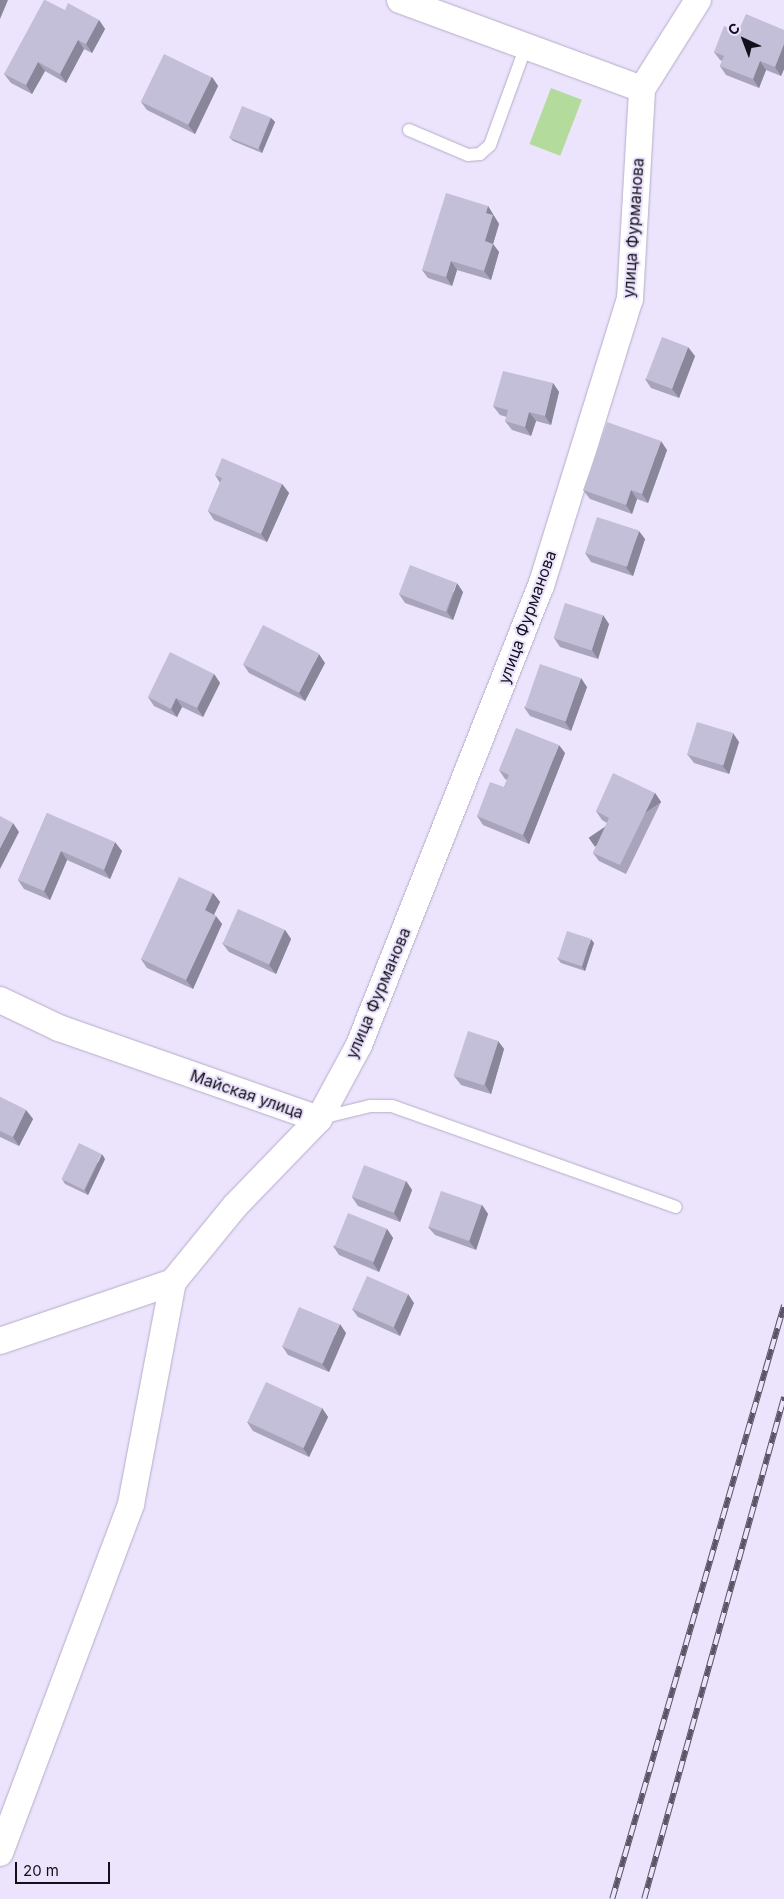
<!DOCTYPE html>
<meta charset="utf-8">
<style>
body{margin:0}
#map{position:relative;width:784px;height:1899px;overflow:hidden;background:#ece3fd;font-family:Inter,sans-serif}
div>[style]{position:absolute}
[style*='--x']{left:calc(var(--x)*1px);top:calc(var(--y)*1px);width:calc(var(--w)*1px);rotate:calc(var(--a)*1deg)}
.green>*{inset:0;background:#b3dc9c;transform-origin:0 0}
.roads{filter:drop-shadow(0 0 1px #b5adc6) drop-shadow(0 0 1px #b5adc6)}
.service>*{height:12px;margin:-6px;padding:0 6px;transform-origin:6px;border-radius:6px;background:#fff}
.minor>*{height:26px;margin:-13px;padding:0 13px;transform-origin:13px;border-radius:13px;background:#fff}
.rail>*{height:5.5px;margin-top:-2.75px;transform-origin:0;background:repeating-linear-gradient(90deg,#ece3fd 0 11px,#5a5564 0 22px);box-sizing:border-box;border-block:1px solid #5a5564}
.wall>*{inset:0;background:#a8a4bb}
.shaded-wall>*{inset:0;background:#888698;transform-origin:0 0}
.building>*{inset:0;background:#c3bfd9;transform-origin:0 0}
span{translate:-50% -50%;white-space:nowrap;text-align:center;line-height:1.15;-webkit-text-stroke:4px #ece3fd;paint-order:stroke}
.street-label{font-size:16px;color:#131019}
.north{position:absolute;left:719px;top:15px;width:50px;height:50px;-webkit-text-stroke:4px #ece3fd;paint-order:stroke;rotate:317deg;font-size:14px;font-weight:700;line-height:20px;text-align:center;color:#131019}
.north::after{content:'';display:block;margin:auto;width:18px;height:22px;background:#131019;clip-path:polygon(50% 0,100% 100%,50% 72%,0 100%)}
.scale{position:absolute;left:15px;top:1862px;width:95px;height:22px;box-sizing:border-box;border:2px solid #131019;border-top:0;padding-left:6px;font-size:15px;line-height:18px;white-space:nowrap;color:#131019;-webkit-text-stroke:4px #ece3fd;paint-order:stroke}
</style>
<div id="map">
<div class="green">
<i style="left:551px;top:88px;width:33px;height:60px;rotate:21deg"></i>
</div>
<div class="roads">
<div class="service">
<i style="--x:409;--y:130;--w:64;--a:23"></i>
<i style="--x:468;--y:155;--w:12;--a:-5"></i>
<i style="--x:480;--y:154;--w:13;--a:-42"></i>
<i style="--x:490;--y:145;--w:105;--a:-70"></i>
<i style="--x:321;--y:1118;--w:50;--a:-13.8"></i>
<i style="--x:370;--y:1106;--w:22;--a:0"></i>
<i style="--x:392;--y:1106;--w:301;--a:19.6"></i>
</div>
<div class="minor">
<i style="--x:400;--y:0;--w:258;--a:20.2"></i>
<i style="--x:0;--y:1000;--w:65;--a:25.4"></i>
<i style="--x:59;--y:1028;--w:275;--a:19.3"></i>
<i style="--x:0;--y:1341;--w:183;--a:-18.8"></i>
<i style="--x:0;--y:1853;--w:373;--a:-69.4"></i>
<i style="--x:131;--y:1504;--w:226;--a:-79.3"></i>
<i style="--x:173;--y:1282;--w:98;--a:-50.8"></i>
<i style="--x:235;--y:1206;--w:121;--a:-46"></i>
<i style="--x:319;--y:1119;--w:84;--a:-61.6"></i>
<i style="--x:359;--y:1045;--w:494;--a:-68.4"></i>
<i style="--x:541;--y:586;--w:300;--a:-72.8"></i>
<i style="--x:630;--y:299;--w:210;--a:-86.7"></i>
<i style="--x:642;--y:89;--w:105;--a:-57.8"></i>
</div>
</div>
<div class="rail">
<i style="--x:612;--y:1899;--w:618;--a:-73.85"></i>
<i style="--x:644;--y:1899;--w:521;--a:-74.42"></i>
</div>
<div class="wall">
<i style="clip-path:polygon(65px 10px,99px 20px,105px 29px,92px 53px,84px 49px,66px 83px,45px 71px,32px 94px,11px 83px,4px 74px)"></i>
<i style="clip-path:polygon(784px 30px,784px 69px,781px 76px,766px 70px,759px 88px,726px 75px,720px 66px,722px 61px,720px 60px,714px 52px,738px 32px)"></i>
<i style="clip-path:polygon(212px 77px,218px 86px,195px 134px,147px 110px,141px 102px)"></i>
<i style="clip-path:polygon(271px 118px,275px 122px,262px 153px,233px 141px,229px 137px)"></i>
<i style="clip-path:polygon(488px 206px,499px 224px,493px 244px,499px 252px,491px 280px,457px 270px,452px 286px,428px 278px,422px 270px)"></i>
<i style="clip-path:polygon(695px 356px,679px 398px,651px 388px,645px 379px)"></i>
<i style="clip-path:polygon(553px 383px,559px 392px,551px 425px,536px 421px,531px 436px,512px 430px,505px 421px,507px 417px,500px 415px,493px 406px)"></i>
<i style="clip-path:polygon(667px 450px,648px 503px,637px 499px,632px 514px,590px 499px,583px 490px)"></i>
<i style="clip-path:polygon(215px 475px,282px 484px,289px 493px,267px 542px,214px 520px,208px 511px,220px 483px)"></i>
<i style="clip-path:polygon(645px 539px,633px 576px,591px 562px,585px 553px)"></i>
<i style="clip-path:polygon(463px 592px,453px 620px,405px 603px,399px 594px)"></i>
<i style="clip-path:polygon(609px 624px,598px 659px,560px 647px,554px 638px)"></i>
<i style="clip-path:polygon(325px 663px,305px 701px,249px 673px,243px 664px)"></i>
<i style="clip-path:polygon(214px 674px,220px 683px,203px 717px,182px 707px,177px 717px,154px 706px,148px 697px)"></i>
<i style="clip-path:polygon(587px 687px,571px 731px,530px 716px,524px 707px)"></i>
<i style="clip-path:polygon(739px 742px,729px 774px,694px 763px,687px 754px)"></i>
<i style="clip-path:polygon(565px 753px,529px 844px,483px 825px,477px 816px,504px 787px,507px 780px,505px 779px,499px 770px)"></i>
<i style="clip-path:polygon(655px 793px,661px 802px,626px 874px,599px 861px,593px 853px,607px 823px,602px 820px,596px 811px)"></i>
<i style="clip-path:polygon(47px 813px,122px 851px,110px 879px,67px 860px,50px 900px,24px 889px,18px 880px)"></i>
<i style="clip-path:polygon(213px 893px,220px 902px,214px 914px,222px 924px,193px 989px,147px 968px,141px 959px)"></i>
<i style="clip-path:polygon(285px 930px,291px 939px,276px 974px,229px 952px,222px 943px)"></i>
<i style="clip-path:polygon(594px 943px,585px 971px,561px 963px,557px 958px)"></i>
<i style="clip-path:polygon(498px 1041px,504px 1049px,491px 1094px,461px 1085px,454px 1076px)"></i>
<i style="clip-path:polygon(0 1097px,26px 1110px,33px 1119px,19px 1146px,0 1137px)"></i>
<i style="clip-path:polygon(105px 1159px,88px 1195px,65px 1184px,62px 1179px)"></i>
<i style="clip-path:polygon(406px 1181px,412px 1190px,400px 1222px,358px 1206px,352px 1197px)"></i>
<i style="clip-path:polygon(482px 1205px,488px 1214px,476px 1250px,435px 1235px,428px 1227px)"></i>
<i style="clip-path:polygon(387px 1229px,393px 1238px,379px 1272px,339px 1255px,333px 1246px)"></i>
<i style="clip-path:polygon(414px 1303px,400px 1336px,358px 1317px,352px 1309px)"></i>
<i style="clip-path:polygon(346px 1333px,329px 1372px,288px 1355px,282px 1346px)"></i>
<i style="clip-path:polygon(322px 1408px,328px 1417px,309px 1457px,253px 1431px,247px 1422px)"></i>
</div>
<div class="shaded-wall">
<i style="clip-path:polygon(0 0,8px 0,0 19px)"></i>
<i style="clip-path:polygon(99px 20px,105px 29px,92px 53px,86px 44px)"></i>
<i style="clip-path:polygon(78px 40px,84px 49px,66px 83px,60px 74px)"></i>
<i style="clip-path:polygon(784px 44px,784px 69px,781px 76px,775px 67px)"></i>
<i style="clip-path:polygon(760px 61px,766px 70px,759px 88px,753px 79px)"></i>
<i style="clip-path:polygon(38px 62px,45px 71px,32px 94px,26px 85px)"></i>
<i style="clip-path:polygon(212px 77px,218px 86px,195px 134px,188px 125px)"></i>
<i style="clip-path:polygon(271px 118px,275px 122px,262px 153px,259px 148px)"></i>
<i style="clip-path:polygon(488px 206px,499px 224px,493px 244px,499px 252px,491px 280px,484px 271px,486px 213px)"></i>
<i style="clip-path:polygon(451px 261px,457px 270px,452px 286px,446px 277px)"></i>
<i style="clip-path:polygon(688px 347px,695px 356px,679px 398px,672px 389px)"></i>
<i style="clip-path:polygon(553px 383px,559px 392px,551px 425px,545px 416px)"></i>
<i style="clip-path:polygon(529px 412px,536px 421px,531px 436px,525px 427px)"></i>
<i style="clip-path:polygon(661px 441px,667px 450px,648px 503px,642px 494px)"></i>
<i style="clip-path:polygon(282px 484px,289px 493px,267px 542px,261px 534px)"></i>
<i style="clip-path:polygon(631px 490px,637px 499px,632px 514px,626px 505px)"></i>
<i style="clip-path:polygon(639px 531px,645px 539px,633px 576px,626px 568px)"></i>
<i style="clip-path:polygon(457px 583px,463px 592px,453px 620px,447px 612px)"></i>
<i style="clip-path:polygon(603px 615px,609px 624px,598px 659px,592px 650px)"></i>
<i style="clip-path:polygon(319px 654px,325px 663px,305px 701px,299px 693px)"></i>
<i style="clip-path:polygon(214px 674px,220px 683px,203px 717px,197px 708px)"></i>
<i style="clip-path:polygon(581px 678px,587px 687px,571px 731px,565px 722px)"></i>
<i style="clip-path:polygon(176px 698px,182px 707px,177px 717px,171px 709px)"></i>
<i style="clip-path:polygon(733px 733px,739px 742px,729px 774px,722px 765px)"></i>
<i style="clip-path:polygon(559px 745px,565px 753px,529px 844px,523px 835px)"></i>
<i style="left:655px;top:793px;width:11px;height:80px;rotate:56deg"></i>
<i style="clip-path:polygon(13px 823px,19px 832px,0 869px,0 848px)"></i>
<i style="clip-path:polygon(115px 842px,122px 851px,110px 879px,104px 870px)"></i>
<i style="clip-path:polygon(61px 851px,67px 860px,50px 900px,44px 891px)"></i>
<i style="clip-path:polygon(213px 893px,220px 902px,212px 919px,205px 910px)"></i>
<i style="clip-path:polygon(216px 916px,222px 924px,193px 989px,186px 980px)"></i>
<i style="clip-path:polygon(285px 930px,291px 939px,276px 974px,269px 965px)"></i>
<i style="clip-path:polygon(591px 939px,594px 943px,585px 971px,582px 967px)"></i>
<i style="clip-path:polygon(498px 1041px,504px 1049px,491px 1094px,485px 1085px)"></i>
<i style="clip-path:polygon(26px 1110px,33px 1119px,19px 1146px,13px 1137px)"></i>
<i style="clip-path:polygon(102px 1154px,105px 1159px,88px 1195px,85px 1190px)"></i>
<i style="clip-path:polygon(406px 1181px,412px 1190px,400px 1222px,394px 1213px)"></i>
<i style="clip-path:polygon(482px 1205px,488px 1214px,476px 1250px,469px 1241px)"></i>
<i style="clip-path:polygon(387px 1229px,393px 1238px,379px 1272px,373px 1263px)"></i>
<i style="clip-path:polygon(408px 1294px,414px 1303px,400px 1336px,394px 1327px)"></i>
<i style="clip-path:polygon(340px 1324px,346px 1333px,329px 1372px,322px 1364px)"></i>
<i style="clip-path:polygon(322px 1408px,328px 1417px,309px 1457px,303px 1448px)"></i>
</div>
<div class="building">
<i style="clip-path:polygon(44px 0,45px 0,65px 10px,68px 3px,99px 20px,86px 44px,78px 40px,60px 74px,38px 62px,26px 85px,4px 74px)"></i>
<i style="clip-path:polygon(746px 14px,784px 30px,784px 44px,775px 67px,760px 61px,753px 79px,720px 66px,724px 56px,714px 52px,724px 26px,738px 32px)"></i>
<i style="left:164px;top:54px;width:53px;height:53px;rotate:26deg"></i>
<i style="left:242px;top:106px;width:31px;height:34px;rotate:22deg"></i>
<i style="clip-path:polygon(446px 193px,488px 206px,486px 213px,493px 215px,485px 241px,493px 244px,484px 271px,451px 261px,446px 277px,422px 270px)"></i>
<i style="left:662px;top:337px;width:28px;height:45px;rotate:21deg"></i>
<i style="clip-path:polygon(503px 371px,553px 383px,545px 416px,529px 412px,525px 427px,505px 421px,508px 410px,493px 406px)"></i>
<i style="clip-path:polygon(607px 422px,661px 441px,642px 494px,631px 490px,626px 505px,583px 490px)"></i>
<i style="clip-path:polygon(222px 458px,282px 484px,261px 534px,208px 511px,222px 478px,215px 475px)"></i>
<i style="left:597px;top:517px;width:44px;height:38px;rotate:18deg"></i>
<i style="left:410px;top:565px;width:50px;height:31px;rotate:21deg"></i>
<i style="left:565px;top:603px;width:40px;height:37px;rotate:18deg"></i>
<i style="left:263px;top:625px;width:63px;height:44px;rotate:27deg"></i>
<i style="clip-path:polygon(170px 652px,214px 674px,197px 708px,176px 698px,171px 709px,148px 697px)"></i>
<i style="left:540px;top:664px;width:43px;height:46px;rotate:19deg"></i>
<i style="left:697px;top:722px;width:38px;height:34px;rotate:17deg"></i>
<i style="clip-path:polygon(516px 728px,559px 745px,523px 835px,477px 816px,490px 782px,504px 787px,509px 775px,499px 770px)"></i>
<i style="clip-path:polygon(613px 773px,655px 793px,620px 865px,593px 853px,609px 818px,596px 811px)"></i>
<i style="clip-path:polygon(47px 813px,115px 842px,104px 870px,61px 851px,44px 891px,18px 880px)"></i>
<i style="clip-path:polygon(0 816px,13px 823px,0 848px)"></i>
<i style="clip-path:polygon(179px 877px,213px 893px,205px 910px,216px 916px,186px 980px,141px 959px)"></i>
<i style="left:238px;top:909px;width:51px;height:38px;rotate:24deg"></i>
<i style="left:567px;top:931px;width:25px;height:29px;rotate:18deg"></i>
<i style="left:468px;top:1031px;width:32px;height:47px;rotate:18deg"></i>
<i style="clip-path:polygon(0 1097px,26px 1110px,13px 1137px,0 1131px)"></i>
<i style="left:79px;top:1143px;width:25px;height:40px;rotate:26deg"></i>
<i style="left:364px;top:1165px;width:45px;height:34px;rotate:21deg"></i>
<i style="left:441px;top:1191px;width:43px;height:38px;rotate:19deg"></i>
<i style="left:348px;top:1213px;width:42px;height:36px;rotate:22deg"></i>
<i style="left:367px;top:1276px;width:45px;height:36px;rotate:24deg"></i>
<i style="left:299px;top:1307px;width:44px;height:43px;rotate:23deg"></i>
<i style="left:266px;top:1382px;width:62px;height:44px;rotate:25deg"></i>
</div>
<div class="street-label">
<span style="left:633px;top:228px;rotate:-86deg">улица Фурманова</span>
<span style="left:527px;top:617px;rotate:-70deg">улица Фурманова</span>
<span style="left:378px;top:993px;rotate:-67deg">улица Фурманова</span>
<span style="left:247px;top:1094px;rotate:19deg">Майская улица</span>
</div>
<div class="north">С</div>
<div class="scale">20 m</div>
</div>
